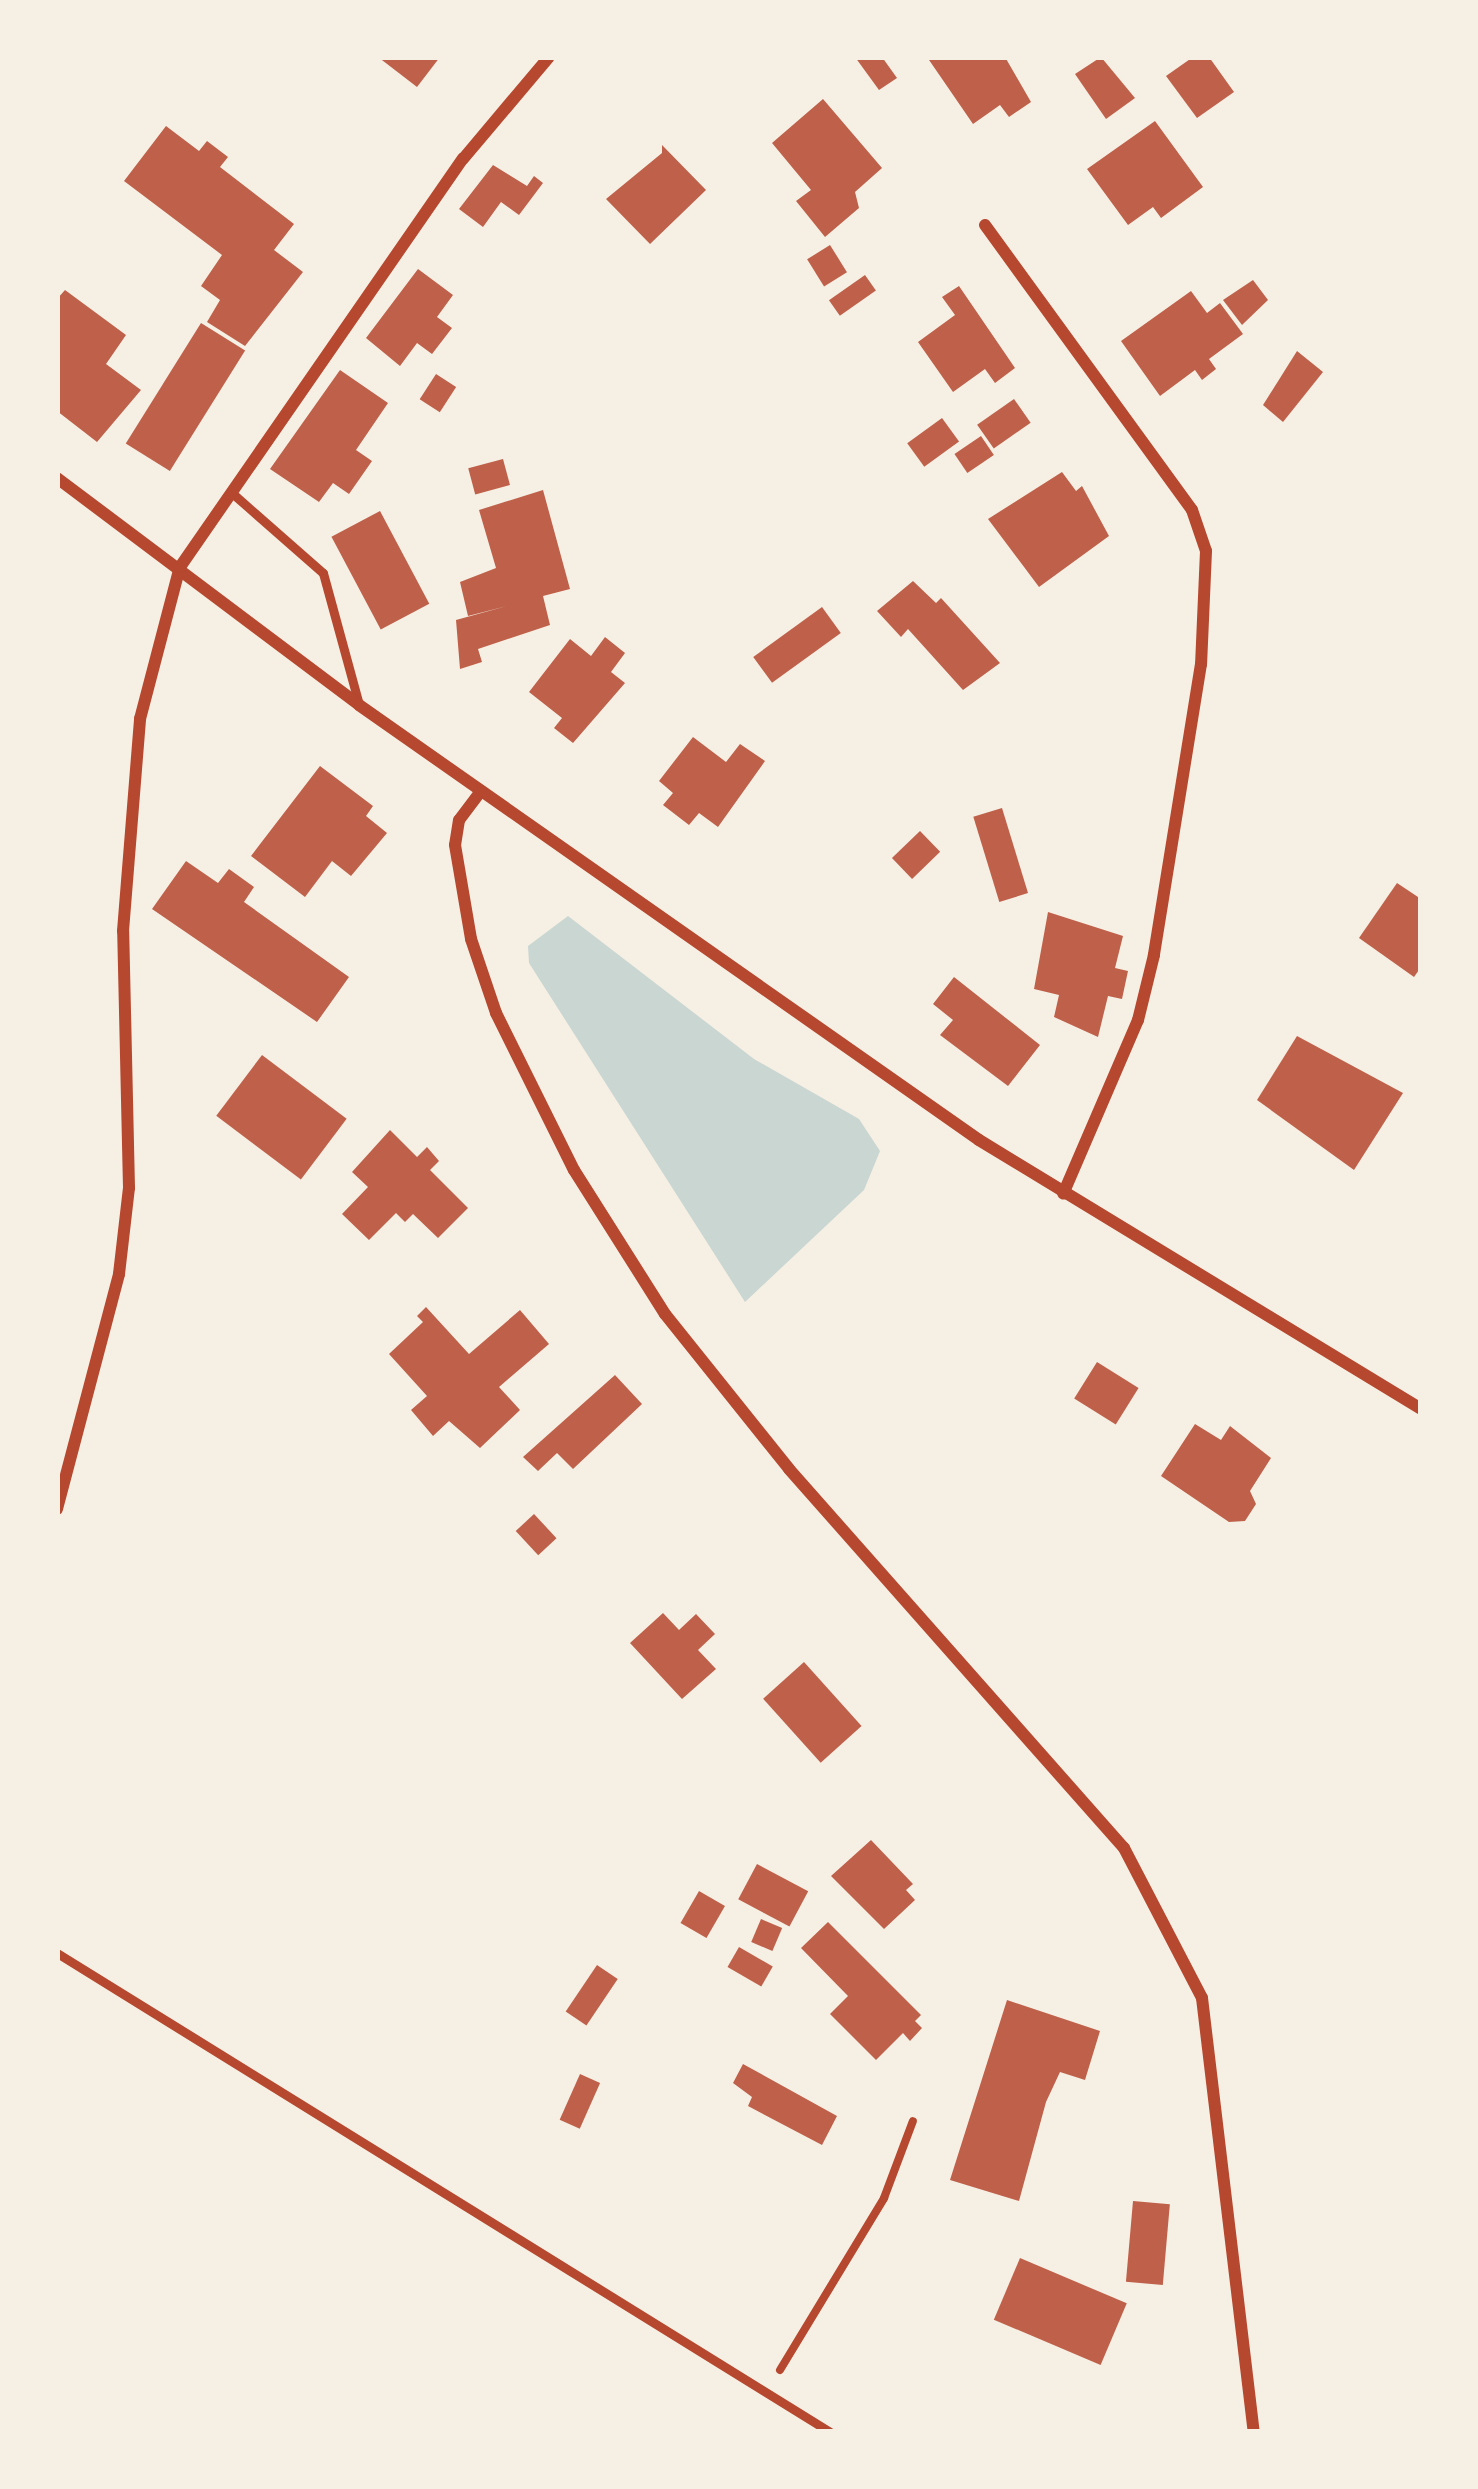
<!DOCTYPE html>
<style>
body{margin:0}
#map{position:relative;width:1478px;height:2489px;overflow:hidden;background:#f6efe4;font-family:"Fira Sans",sans-serif}
div>[style]{position:absolute}
[style*='--x']{left:calc(var(--x)*1px);top:calc(var(--y)*1px);width:calc(var(--w)*1px);rotate:calc(var(--a)*1deg)}
.water>*{inset:0;background:#c9d6d2}
.building>*{inset:0;background:#bf614a;transform-origin:0 0}
.path>*{height:8px;margin:-4px;padding:0 4px;transform-origin:4px;border-radius:4px;background:#b5482f}
.service>*{height:9px;margin:-4.5px;padding:0 4.5px;transform-origin:4.5px;border-radius:4.5px;background:#b5482f}
.minor>*{height:12px;margin:-6px;padding:0 6px;transform-origin:6px;border-radius:6px;background:#b5482f}
span{translate:-50% -50%;white-space:nowrap;text-align:center;line-height:1.15;-webkit-text-stroke:12px #f6efe4;paint-order:stroke}
.frame{position:absolute;inset:0;border:60px solid #f6efe4;pointer-events:none}
</style>
<div id="map">
<div class="water">
<i style="clip-path:polygon(568px 916px,754px 1059px,859px 1119px,880px 1151px,864px 1190px,745px 1302px,529px 963px,528px 946px)"></i>
</div>
<div class="building">
<i style="clip-path:polygon(378px 57px,440px 57px,417px 87px)"></i>
<i style="clip-path:polygon(855px 57px,882px 57px,897px 78px,879px 90px)"></i>
<i style="clip-path:polygon(927px 57px,1005px 57px,1031px 102px,1009px 117px,1000px 105px,973px 124px)"></i>
<i style="clip-path:polygon(1101px 57px,1135px 98px,1106px 119px,1075px 74px)"></i>
<i style="clip-path:polygon(1193px 57px,1209px 57px,1234px 92px,1197px 118px,1166px 76px)"></i>
<i style="clip-path:polygon(823px 99px,882px 168px,855px 192px,859px 208px,825px 237px,796px 201px,811px 190px,772px 143px)"></i>
<i style="clip-path:polygon(1155px 121px,1203px 187px,1161px 218px,1153px 207px,1128px 225px,1087px 169px)"></i>
<i style="clip-path:polygon(166px 126px,199px 151px,207px 141px,228px 157px,220px 167px,294px 224px,274px 250px,303px 272px,245px 346px,207px 322px,220px 300px,201px 286px,222px 255px,124px 181px)"></i>
<i style="clip-path:polygon(662px 145px,706px 190px,650px 244px,606px 199px,662px 153px)"></i>
<i style="clip-path:polygon(493px 165px,527px 186px,534px 176px,543px 183px,519px 215px,501px 202px,483px 227px,459px 209px)"></i>
<i style="left:830px;top:245px;width:32px;height:27px;rotate:58deg"></i>
<i style="clip-path:polygon(418px 269px,453px 295px,437px 317px,452px 328px,432px 354px,417px 343px,400px 366px,366px 338px)"></i>
<i style="left:865px;top:275px;width:19px;height:44px;rotate:55deg"></i>
<i style="clip-path:polygon(1253px 280px,1268px 300px,1242px 325px,1223px 300px)"></i>
<i style="clip-path:polygon(959px 286px,1015px 368px,995px 383px,985px 369px,953px 392px,918px 342px,955px 315px,942px 297px)"></i>
<i style="clip-path:polygon(65px 290px,126px 335px,106px 364px,141px 390px,97px 442px,57px 411px,57px 299px)"></i>
<i style="clip-path:polygon(1191px 291px,1207px 313px,1220px 303px,1243px 334px,1209px 359px,1216px 369px,1202px 380px,1195px 370px,1160px 396px,1121px 341px)"></i>
<i style="left:201px;top:323px;width:52px;height:142px;rotate:32deg"></i>
<i style="clip-path:polygon(1297px 351px,1323px 372px,1283px 422px,1263px 405px)"></i>
<i style="clip-path:polygon(340px 370px,388px 403px,356px 450px,372px 461px,349px 494px,333px 483px,319px 502px,270px 469px)"></i>
<i style="left:436px;top:374px;width:24px;height:30px;rotate:33deg"></i>
<i style="left:1014px;top:399px;width:29px;height:45px;rotate:55deg"></i>
<i style="left:942px;top:418px;width:29px;height:43px;rotate:54deg"></i>
<i style="left:981px;top:436px;width:23px;height:32px;rotate:56deg"></i>
<i style="left:503px;top:459px;width:27px;height:36px;rotate:75deg"></i>
<i style="clip-path:polygon(1062px 472px,1076px 491px,1082px 486px,1109px 536px,1039px 587px,988px 519px)"></i>
<i style="clip-path:polygon(543px 490px,570px 589px,543px 596px,550px 625px,478px 649px,482px 662px,460px 669px,456px 620px,507px 606px,468px 616px,460px 582px,496px 568px,479px 510px)"></i>
<i style="left:380px;top:511px;width:105px;height:55px;rotate:62deg"></i>
<i style="clip-path:polygon(913px 581px,936px 603px,941px 598px,1000px 663px,963px 690px,908px 629px,901px 637px,877px 611px)"></i>
<i style="left:822px;top:607px;width:32px;height:85px;rotate:54deg"></i>
<i style="clip-path:polygon(605px 637px,625px 653px,611px 672px,625px 683px,573px 743px,554px 728px,562px 718px,529px 692px,570px 639px,591px 656px)"></i>
<i style="clip-path:polygon(693px 737px,726px 762px,740px 744px,765px 761px,718px 827px,699px 813px,689px 825px,663px 805px,673px 793px,659px 781px)"></i>
<i style="clip-path:polygon(320px 766px,373px 806px,366px 816px,387px 833px,351px 876px,332px 861px,305px 897px,251px 856px)"></i>
<i style="left:1002px;top:808px;width:89px;height:30px;rotate:73deg"></i>
<i style="left:920px;top:831px;width:29px;height:39px;rotate:46deg"></i>
<i style="clip-path:polygon(186px 861px,218px 883px,229px 869px,254px 887px,244px 902px,349px 977px,317px 1022px,152px 909px)"></i>
<i style="clip-path:polygon(1397px 883px,1421px 899px,1421px 967px,1414px 977px,1359px 938px)"></i>
<i style="clip-path:polygon(1048px 912px,1123px 936px,1115px 968px,1128px 971px,1122px 999px,1108px 996px,1098px 1037px,1054px 1017px,1059px 995px,1034px 989px)"></i>
<i style="clip-path:polygon(954px 977px,1040px 1045px,1008px 1086px,940px 1035px,953px 1020px,933px 1004px)"></i>
<i style="clip-path:polygon(1297px 1036px,1403px 1093px,1354px 1170px,1257px 1100px)"></i>
<i style="left:262px;top:1055px;width:106px;height:76px;rotate:37deg"></i>
<i style="clip-path:polygon(390px 1130px,417px 1157px,427px 1147px,439px 1161px,430px 1170px,468px 1208px,438px 1238px,413px 1214px,405px 1222px,396px 1213px,369px 1240px,342px 1214px,368px 1187px,352px 1172px)"></i>
<i style="clip-path:polygon(426px 1307px,469px 1354px,520px 1310px,549px 1344px,499px 1387px,520px 1410px,480px 1448px,449px 1421px,433px 1436px,411px 1410px,427px 1396px,389px 1354px,423px 1322px,417px 1316px)"></i>
<i style="left:1097px;top:1362px;width:49px;height:43px;rotate:32deg"></i>
<i style="clip-path:polygon(615px 1375px,642px 1404px,573px 1469px,557px 1453px,538px 1471px,523px 1457px)"></i>
<i style="clip-path:polygon(1195px 1424px,1221px 1440px,1230px 1426px,1271px 1458px,1250px 1491px,1256px 1504px,1245px 1521px,1229px 1522px,1161px 1476px)"></i>
<i style="left:534px;top:1514px;width:33px;height:25px;rotate:47deg"></i>
<i style="clip-path:polygon(663px 1613px,679px 1630px,696px 1614px,715px 1634px,698px 1650px,716px 1669px,682px 1699px,630px 1643px)"></i>
<i style="left:804px;top:1662px;width:86px;height:55px;rotate:48deg"></i>
<i style="clip-path:polygon(871px 1840px,913px 1884px,906px 1890px,915px 1900px,884px 1929px,831px 1876px)"></i>
<i style="left:757px;top:1864px;width:58px;height:40px;rotate:28deg"></i>
<i style="left:699px;top:1891px;width:30px;height:37px;rotate:30deg"></i>
<i style="left:761px;top:1919px;width:23px;height:25px;rotate:23deg"></i>
<i style="clip-path:polygon(828px 1922px,921px 2015px,915px 2021px,922px 2028px,910px 2041px,903px 2033px,876px 2060px,830px 2014px,848px 1996px,801px 1948px)"></i>
<i style="left:739px;top:1947px;width:39px;height:23px;rotate:30deg"></i>
<i style="left:597px;top:1965px;width:25px;height:56px;rotate:34deg"></i>
<i style="clip-path:polygon(1007px 2000px,1100px 2031px,1085px 2080px,1060px 2072px,1046px 2102px,1019px 2201px,950px 2180px)"></i>
<i style="clip-path:polygon(743px 2064px,837px 2116px,822px 2145px,748px 2106px,752px 2097px,733px 2083px)"></i>
<i style="left:580px;top:2074px;width:22px;height:50px;rotate:24deg"></i>
<i style="left:1133px;top:2201px;width:37px;height:81px;rotate:5deg"></i>
<i style="left:1020px;top:2258px;width:116px;height:67px;rotate:23deg"></i>
</div>
<div class="path">
<i style="--x:780;--y:2370;--w:201;--a:-58.8"></i>
<i style="--x:884;--y:2198;--w:82;--a:-69.4"></i>
</div>
<div class="service">
<i style="--x:232;--y:493;--w:121;--a:41.3"></i>
<i style="--x:323;--y:573;--w:137;--a:74.7"></i>
<i style="--x:57;--y:1953;--w:909;--a:31.78"></i>
</div>
<div class="minor">
<i style="--x:985;--y:225;--w:352;--a:54"></i>
<i style="--x:1192;--y:510;--w:43;--a:71.1"></i>
<i style="--x:1206;--y:551;--w:113;--a:92.5"></i>
<i style="--x:1201;--y:664;--w:295;--a:99.2"></i>
<i style="--x:1154;--y:955;--w:67;--a:103.8"></i>
<i style="--x:1138;--y:1020;--w:189;--a:113.3"></i>
<i style="--x:57;--y:478;--w:378;--a:36.9"></i>
<i style="--x:359;--y:705;--w:757;--a:35.05"></i>
<i style="--x:979;--y:1140;--w:517;--a:31.32"></i>
<i style="--x:481;--y:791;--w:36;--a:127"></i>
<i style="--x:459;--y:820;--w:25;--a:99"></i>
<i style="--x:455;--y:845;--w:95;--a:80.3"></i>
<i style="--x:471;--y:939;--w:78;--a:71.3"></i>
<i style="--x:496;--y:1013;--w:175;--a:63.6"></i>
<i style="--x:574;--y:1170;--w:170;--a:57.7"></i>
<i style="--x:665;--y:1314;--w:198;--a:51.3"></i>
<i style="--x:789;--y:1469;--w:506;--a:48.53"></i>
<i style="--x:1124;--y:1848;--w:169;--a:62.5"></i>
<i style="--x:1202;--y:1998;--w:437;--a:83.2"></i>
<i style="--x:57;--y:1509;--w:243;--a:-75.2"></i>
<i style="--x:119;--y:1274;--w:87;--a:-83.4"></i>
<i style="--x:129;--y:1188;--w:257;--a:-91.3"></i>
<i style="--x:123;--y:931;--w:213;--a:-85.4"></i>
<i style="--x:140;--y:719;--w:157;--a:-75.3"></i>
<i style="--x:180;--y:567;--w:497;--a:-55.3"></i>
<i style="--x:463;--y:159;--w:133;--a:-49.9"></i>
</div>
<div class="frame"></div>
</div>
